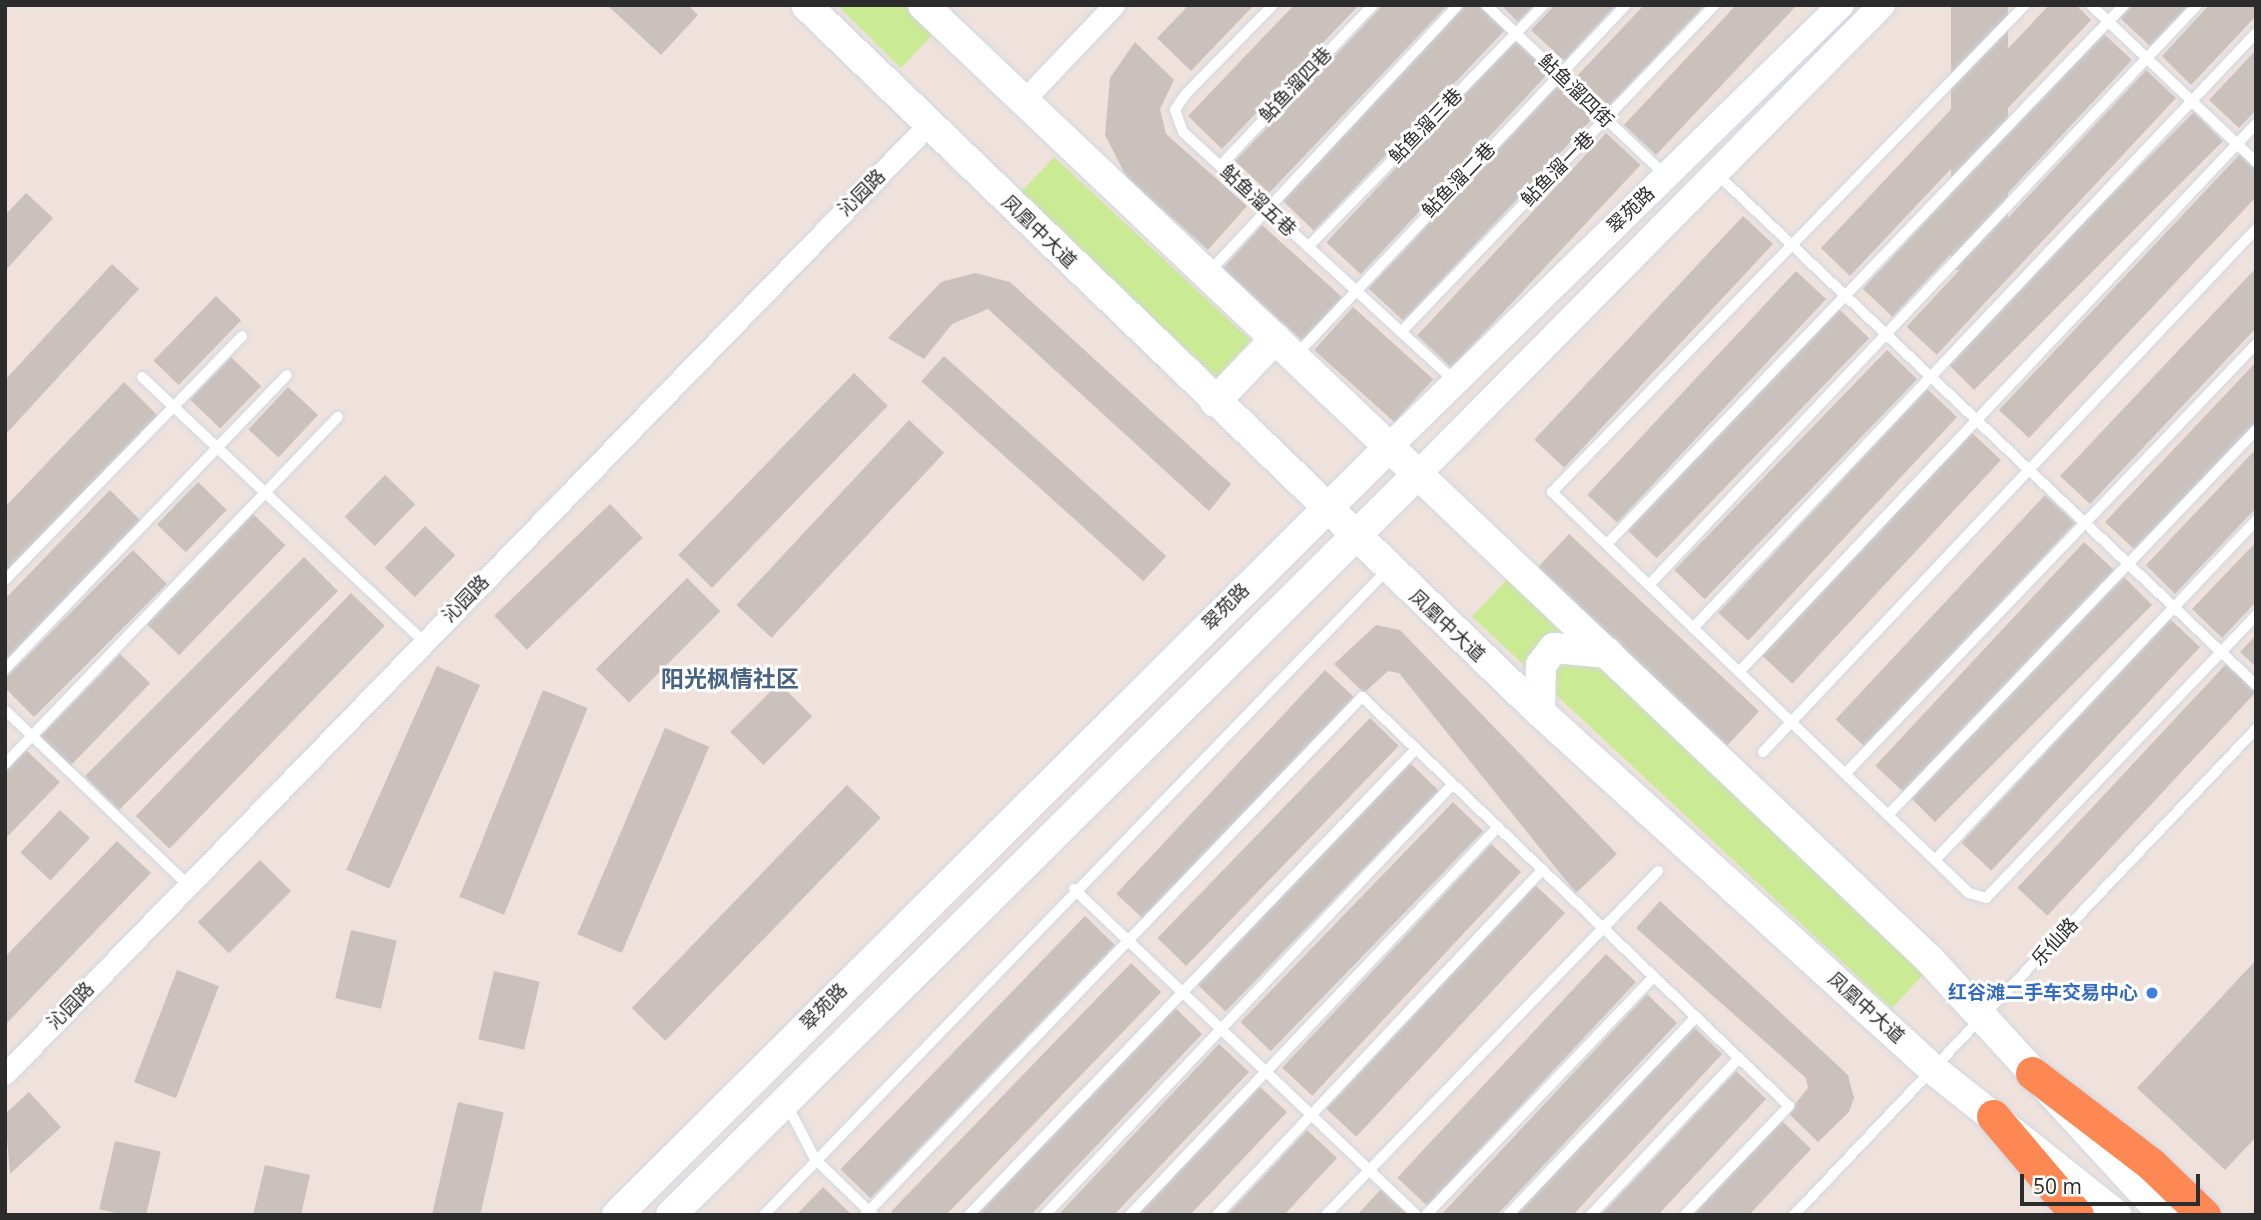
<!DOCTYPE html>
<meta charset="utf-8">
<style>
body{margin:0}
#map{position:relative;width:2261px;height:1220px;overflow:hidden;background:#efe2dd;font-family:"Open Sans","Noto Sans SC",sans-serif}
div>[style]{position:absolute}
[style*='--x']{left:calc(var(--x)*1px);top:calc(var(--y)*1px);width:calc(var(--w)*1px);rotate:calc(var(--a)*1deg)}
.green>*{inset:0;background:#cbea94;transform-origin:0 0}
.building>*{inset:0;background:#cac0bc;transform-origin:0 0}
.roads{filter:drop-shadow(0 0 2px #cfd8e2) drop-shadow(0 0 2px #cfd8e2)}
.service>*{height:10px;margin:-5px;padding:0 5px;transform-origin:5px;border-radius:5px;background:#fff}
.minor>*{height:21px;margin:-10.5px;padding:0 10.5px;transform-origin:10.5px;border-radius:10.5px;background:#fff}
.tertiary>*{height:26px;margin:-13px;padding:0 13px;transform-origin:13px;border-radius:13px;background:#fff}
.secondary>*{height:30px;margin:-15px;padding:0 15px;transform-origin:15px;border-radius:15px;background:#fff}
.trunk>*{height:33px;margin:-16.5px;padding:0 16.5px;transform-origin:16.5px;border-radius:16.5px;background:#fe8854}
.dots>*{width:19px;height:19px;translate:-50% -50%;box-sizing:border-box;border:4px solid #fff;border-radius:50%}
span{translate:-50% -50%;white-space:nowrap;text-align:center;line-height:1.15;-webkit-text-stroke:6px #fff;paint-order:stroke}
.street-label{font-size:19px;color:#2c2c2c}
.shop-label{font-size:19px;color:#366cbe;font-weight:700}
.right{translate:-100% -50%;text-align:right}
.quarter-label{font-size:23px;color:#476381;font-weight:700}
.frame{position:absolute;inset:0;border:7px solid #2c2c2c;pointer-events:none}
.scale{position:absolute;left:2020px;top:1174px;width:180px;height:32px;box-sizing:border-box;border:4px solid #2c2c2c;border-top:0;padding-left:9px;font-size:21px;line-height:24px;white-space:nowrap;color:#2c2c2c;-webkit-text-stroke:5px #fff;paint-order:stroke}
</style>
<div id="map">
<div class="green">
<i style="clip-path:polygon(837px 5px,915px 5px,939px 28px,901px 68px)"></i>
<i style="left:1054px;top:157px;width:269px;height:50px;rotate:43deg"></i>
<i style="left:1511px;top:575px;width:574px;height:57px;rotate:43deg"></i>
</div>
<div class="building">
<i style="clip-path:polygon(607px 5px,688px 5px,698px 15px,661px 55px)"></i>
<i style="clip-path:polygon(1189px 5px,1254px 5px,1191px 71px,1157px 38px)"></i>
<i style="clip-path:polygon(1294px 5px,1359px 5px,1222px 149px,1188px 116px)"></i>
<i style="clip-path:polygon(1383px 5px,1448px 5px,1269px 193px,1235px 161px)"></i>
<i style="clip-path:polygon(1463px 5px,1480px 5px,1505px 30px,1314px 231px,1280px 198px)"></i>
<i style="clip-path:polygon(1501px 5px,1534px 5px,1518px 22px)"></i>
<i style="clip-path:polygon(1555px 5px,1616px 5px,1564px 61px,1531px 30px)"></i>
<i style="clip-path:polygon(1644px 5px,1705px 5px,1609px 106px,1577px 76px)"></i>
<i style="clip-path:polygon(1736px 5px,1797px 5px,1656px 155px,1624px 125px)"></i>
<i style="left:1951px;top:5px;width:57px;height:265px"></i>
<i style="clip-path:polygon(2049px 5px,2076px 5px,2091px 20px,1850px 276px,1821px 248px)"></i>
<i style="clip-path:polygon(2133px 5px,2189px 5px,2150px 46px,2120px 18px)"></i>
<i style="clip-path:polygon(2209px 5px,2256px 5px,2256px 16px,2191px 85px,2162px 56px)"></i>
<i style="left:2102px;top:32px;width:41px;height:351px;rotate:43deg"></i>
<i style="left:1516px;top:39px;width:47px;height:278px;rotate:43deg"></i>
<i style="clip-path:polygon(1135px 42px,1174px 80px,1160px 109px,1166px 134px,1247px 206px,1208px 250px,1127px 178px,1105px 135px,1110px 78px)"></i>
<i style="clip-path:polygon(2256px 50px,2256px 110px,2239px 128px,2209px 100px)"></i>
<i style="left:2146px;top:70px;width:41px;height:351px;rotate:43deg"></i>
<i style="left:1558px;top:85px;width:48px;height:278px;rotate:43deg"></i>
<i style="left:2194px;top:112px;width:41px;height:352px;rotate:45deg"></i>
<i style="left:1606px;top:133px;width:47px;height:277px;rotate:43deg"></i>
<i style="clip-path:polygon(2240px 154px,2256px 169px,2256px 197px,2029px 438px,1999px 410px)"></i>
<i style="clip-path:polygon(26px 193px,53px 218px,5px 271px,5px 215px)"></i>
<i style="left:1743px;top:216px;width:41px;height:306px;rotate:43deg"></i>
<i style="left:1262px;top:225px;width:108px;height:59px;rotate:42deg"></i>
<i style="clip-path:polygon(112px 264px,139px 289px,5px 435px,5px 380px)"></i>
<i style="clip-path:polygon(2256px 268px,2256px 328px,2090px 504px,2060px 476px)"></i>
<i style="left:1796px;top:271px;width:41px;height:306px;rotate:43deg"></i>
<i style="clip-path:polygon(975px 273px,1010px 282px,1231px 484px,1209px 511px,988px 309px,952px 324px,924px 359px,888px 338px,941px 282px)"></i>
<i style="left:216px;top:296px;width:35px;height:90px;rotate:44deg"></i>
<i style="left:1353px;top:307px;width:108px;height:58px;rotate:42deg"></i>
<i style="left:1839px;top:309px;width:42px;height:306px;rotate:44deg"></i>
<i style="left:1887px;top:350px;width:42px;height:306px;rotate:44deg"></i>
<i style="left:944px;top:356px;width:299px;height:34px;rotate:42deg"></i>
<i style="left:231px;top:357px;width:42px;height:59px;rotate:44deg"></i>
<i style="clip-path:polygon(2256px 362px,2256px 422px,2135px 550px,2105px 522px)"></i>
<i style="left:854px;top:373px;width:47px;height:253px;rotate:44deg"></i>
<i style="clip-path:polygon(124px 382px,158px 416px,5px 576px,5px 507px)"></i>
<i style="left:288px;top:387px;width:41px;height:58px;rotate:43deg"></i>
<i style="left:1927px;top:389px;width:41px;height:306px;rotate:43deg"></i>
<i style="left:909px;top:420px;width:48px;height:253px;rotate:43deg"></i>
<i style="left:1971px;top:432px;width:41px;height:306px;rotate:43deg"></i>
<i style="clip-path:polygon(2256px 449px,2256px 508px,2175px 594px,2146px 565px)"></i>
<i style="left:385px;top:475px;width:42px;height:58px;rotate:44deg"></i>
<i style="left:198px;top:482px;width:40px;height:59px;rotate:44deg"></i>
<i style="clip-path:polygon(110px 490px,143px 523px,5px 668px,5px 599px)"></i>
<i style="left:2045px;top:495px;width:41px;height:307px;rotate:43deg"></i>
<i style="left:610px;top:504px;width:47px;height:161px;rotate:46deg"></i>
<i style="left:253px;top:514px;width:45px;height:153px;rotate:44deg"></i>
<i style="left:425px;top:526px;width:42px;height:58px;rotate:44deg"></i>
<i style="left:1569px;top:534px;width:260px;height:47px;rotate:43deg"></i>
<i style="left:2084px;top:542px;width:41px;height:306px;rotate:43deg"></i>
<i style="clip-path:polygon(2256px 542px,2256px 602px,2222px 638px,2192px 609px)"></i>
<i style="left:133px;top:550px;width:48px;height:188px;rotate:45deg"></i>
<i style="left:304px;top:557px;width:48px;height:310px;rotate:45deg"></i>
<i style="left:2123px;top:576px;width:41px;height:307px;rotate:45deg"></i>
<i style="left:687px;top:578px;width:47px;height:129px;rotate:45deg"></i>
<i style="left:351px;top:593px;width:47px;height:310px;rotate:44deg"></i>
<i style="left:2170px;top:619px;width:41px;height:306px;rotate:43deg"></i>
<i style="clip-path:polygon(1376px 625px,1400px 630px,1617px 854px,1576px 893px,1399px 673px,1388px 671px,1364px 693px,1334px 664px)"></i>
<i style="clip-path:polygon(2256px 635px,2256px 667px,2240px 652px)"></i>
<i style="left:120px;top:654px;width:42px;height:116px;rotate:44deg"></i>
<i style="left:2226px;top:664px;width:41px;height:306px;rotate:43deg"></i>
<i style="left:437px;top:666px;width:47px;height:223px;rotate:24deg"></i>
<i style="left:1325px;top:670px;width:41px;height:306px;rotate:43deg"></i>
<i style="left:779px;top:683px;width:47px;height:69px;rotate:45deg"></i>
<i style="left:543px;top:690px;width:48px;height:223px;rotate:22deg"></i>
<i style="left:1370px;top:718px;width:40px;height:306px;rotate:44deg"></i>
<i style="left:665px;top:728px;width:48px;height:224px;rotate:23deg"></i>
<i style="clip-path:polygon(26px 750px,60px 782px,5px 839px,5px 772px)"></i>
<i style="left:1410px;top:763px;width:40px;height:307px;rotate:44deg"></i>
<i style="left:847px;top:785px;width:47px;height:310px;rotate:44deg"></i>
<i style="left:1453px;top:802px;width:42px;height:306px;rotate:44deg"></i>
<i style="left:60px;top:810px;width:41px;height:58px;rotate:43deg"></i>
<i style="clip-path:polygon(117px 841px,151px 873px,5px 1025px,5px 957px)"></i>
<i style="left:1491px;top:844px;width:41px;height:306px;rotate:43deg"></i>
<i style="left:260px;top:860px;width:44px;height:88px;rotate:45deg"></i>
<i style="left:1535px;top:885px;width:41px;height:306px;rotate:43deg"></i>
<i style="clip-path:polygon(1660px 901px,1848px 1075px,1854px 1098px,1849px 1112px,1818px 1142px,1788px 1113px,1808px 1088px,1806px 1078px,1636px 928px)"></i>
<i style="left:1085px;top:916px;width:42px;height:352px;rotate:44deg"></i>
<i style="left:351px;top:930px;width:47px;height:70px;rotate:13deg"></i>
<i style="left:1606px;top:954px;width:41px;height:306px;rotate:43deg"></i>
<i style="clip-path:polygon(2256px 960px,2256px 1137px,2225px 1170px,2137px 1088px)"></i>
<i style="left:1131px;top:963px;width:42px;height:345px;rotate:44deg"></i>
<i style="left:177px;top:970px;width:45px;height:120px;rotate:21deg"></i>
<i style="left:494px;top:971px;width:47px;height:70px;rotate:13deg"></i>
<i style="clip-path:polygon(1647px 994px,1677px 1023px,1497px 1215px,1441px 1215px)"></i>
<i style="clip-path:polygon(1172px 1005px,1202px 1034px,1031px 1215px,975px 1215px)"></i>
<i style="clip-path:polygon(1693px 1026px,1722px 1054px,1573px 1215px,1516px 1215px)"></i>
<i style="clip-path:polygon(1219px 1044px,1249px 1072px,1114px 1215px,1058px 1215px)"></i>
<i style="clip-path:polygon(1736px 1071px,1766px 1099px,1658px 1215px,1601px 1215px)"></i>
<i style="clip-path:polygon(1257px 1084px,1287px 1112px,1190px 1215px,1134px 1215px)"></i>
<i style="clip-path:polygon(29px 1092px,61px 1127px,10px 1174px,5px 1114px)"></i>
<i style="left:458px;top:1102px;width:47px;height:116px;rotate:13deg"></i>
<i style="clip-path:polygon(1781px 1120px,1811px 1149px,1749px 1215px,1693px 1215px)"></i>
<i style="clip-path:polygon(1307px 1130px,1337px 1158px,1284px 1215px,1227px 1215px)"></i>
<i style="left:115px;top:1141px;width:47px;height:70px;rotate:13deg"></i>
<i style="clip-path:polygon(265px 1165px,310px 1175px,301px 1215px,253px 1215px)"></i>
<i style="clip-path:polygon(823px 1187px,852px 1215px,796px 1215px)"></i>
<i style="clip-path:polygon(1381px 1189px,1409px 1215px,1357px 1215px)"></i>
</div>
<div class="roads">
<div class="service">
<i style="--x:1273;--y:5;--w:126;--a:134.4"></i>
<i style="--x:1185;--y:95;--w:18;--a:124"></i>
<i style="--x:1175;--y:110;--w:23;--a:70"></i>
<i style="--x:1183;--y:132;--w:370;--a:42.5"></i>
<i style="--x:1486;--y:5;--w:248;--a:43.5"></i>
<i style="--x:2025;--y:5;--w:679;--a:134.16"></i>
<i style="--x:1552;--y:492;--w:579;--a:43.88"></i>
<i style="--x:1969;--y:893;--w:18;--a:16"></i>
<i style="--x:1986;--y:898;--w:391;--a:-46.3"></i>
<i style="--x:2091;--y:5;--w:228;--a:43.6"></i>
<i style="--x:1220;--y:166;--w:222;--a:-46.5"></i>
<i style="--x:1717;--y:174;--w:743;--a:43.47"></i>
<i style="--x:1308;--y:247;--w:337;--a:-45.8"></i>
<i style="--x:1209;--y:272;--w:365;--a:-47"></i>
<i style="--x:1401;--y:332;--w:453;--a:-46.2"></i>
<i style="--x:1295;--y:356;--w:482;--a:-46.7"></i>
<i style="--x:142;--y:377;--w:387;--a:43.2"></i>
<i style="--x:1607;--y:544;--w:747;--a:-46.19"></i>
<i style="--x:5;--y:580;--w:340;--a:-45.8"></i>
<i style="--x:1649;--y:585;--w:798;--a:-46.62"></i>
<i style="--x:1693;--y:628;--w:819;--a:-46.58"></i>
<i style="--x:5;--y:669;--w:407;--a:-46.2"></i>
<i style="--x:1739;--y:672;--w:753;--a:-46.67"></i>
<i style="--x:5;--y:710;--w:253;--a:43.7"></i>
<i style="--x:1763;--y:752;--w:719;--a:-46.69"></i>
<i style="--x:5;--y:764;--w:481;--a:-46.2"></i>
<i style="--x:1845;--y:774;--w:595;--a:-46.29"></i>
<i style="--x:1888;--y:815;--w:533;--a:-46.29"></i>
<i style="--x:1935;--y:860;--w:468;--a:-46.6"></i>
<i style="--x:1074;--y:889;--w:472;--a:43.6"></i>
<i style="--x:787;--y:1105;--w:61;--a:62.6"></i>
<i style="--x:815;--y:1159;--w:81;--a:44"></i>
<i style="--x:764;--y:1215;--w:897;--a:-45.99"></i>
<i style="--x:865;--y:1215;--w:718;--a:-46.19"></i>
<i style="--x:1362;--y:697;--w:591;--a:43.77"></i>
<i style="--x:1789;--y:1106;--w:151;--a:133.7"></i>
<i style="--x:969;--y:1215;--w:646;--a:-46.19"></i>
<i style="--x:1045;--y:1215;--w:593;--a:-46.57"></i>
<i style="--x:1130;--y:1215;--w:535;--a:-46.52"></i>
<i style="--x:1217;--y:1215;--w:475;--a:-46.7"></i>
<i style="--x:1326;--y:1215;--w:478;--a:-46"></i>
<i style="--x:1426;--y:1215;--w:330;--a:-46.3"></i>
<i style="--x:1508;--y:1215;--w:273;--a:-46.5"></i>
<i style="--x:1591;--y:1215;--w:216;--a:-46.7"></i>
<i style="--x:1794;--y:1215;--w:671;--a:-46.45"></i>
</div>
<div class="minor">
<i style="--x:1022;--y:102;--w:134;--a:-46.5"></i>
<i style="--x:5;--y:1074;--w:1324;--a:-45.8"></i>
</div>
<div class="tertiary">
<i style="--x:1391;--y:445;--w:629;--a:-44.36"></i>
<i style="--x:1419;--y:473;--w:658;--a:-45.31"></i>
</div>
<div class="secondary">
<i style="--x:806;--y:5;--w:1019;--a:43.93"></i>
<i style="--x:1540;--y:712;--w:532;--a:42.26"></i>
<i style="--x:1934;--y:1070;--w:233;--a:38.5"></i>
<i style="--x:923;--y:5;--w:1388;--a:43.48"></i>
<i style="--x:1930;--y:960;--w:346;--a:47.5"></i>
<i style="--x:1215;--y:402;--w:88;--a:-46.4"></i>
<i style="--x:1540;--y:712;--w:47;--a:-88.8"></i>
<i style="--x:1541;--y:665;--w:21;--a:-53"></i>
<i style="--x:1554;--y:648;--w:54;--a:5.3"></i>
<i style="--x:617;--y:1215;--w:1092;--a:-44.85"></i>
<i style="--x:671;--y:1215;--w:1054;--a:-44.77"></i>
</div>
<div class="trunk">
<i style="--x:2032;--y:1073;--w:150;--a:37.4"></i>
<i style="--x:2151;--y:1164;--w:74;--a:43.9"></i>
<i style="--x:1993;--y:1116;--w:130;--a:49.7"></i>
</div>
</div>
<div class="dots">
<i style="left:2152px;top:993px;background:#3f7fe0"></i>
</div>
<div class="street-label">
<span style="left:1296px;top:85px;rotate:-46deg">鲇鱼溜四巷</span>
<span style="left:1576px;top:91px;rotate:44deg">鲇鱼溜四街</span>
<span style="left:1426px;top:126px;rotate:-46deg">鲇鱼溜三巷</span>
<span style="left:1558px;top:169px;rotate:-46deg">鲇鱼溜一巷</span>
<span style="left:1459px;top:180px;rotate:-46deg">鲇鱼溜二巷</span>
<span style="left:862px;top:193px;rotate:-45deg">沁园路</span>
<span style="left:1258px;top:201px;rotate:43deg">鲇鱼溜五巷</span>
<span style="left:1631px;top:210px;rotate:-44deg">翠苑路</span>
<span style="left:1039px;top:232px;rotate:44deg">凤凰中大道</span>
<span style="left:466px;top:599px;rotate:-46deg">沁园路</span>
<span style="left:1226px;top:607px;rotate:-45deg">翠苑路</span>
<span style="left:1447px;top:626px;rotate:43deg">凤凰中大道</span>
<span style="left:2055px;top:942px;rotate:-47deg">乐仙路</span>
<span style="left:71px;top:1006px;rotate:-46deg">沁园路</span>
<span style="left:824px;top:1007px;rotate:-45deg">翠苑路</span>
<span style="left:1866px;top:1008px;rotate:42deg">凤凰中大道</span>
</div>
<div class="shop-label">
<span class="right" style="left:2138px;top:993px">红谷滩二手车交易中心</span>
</div>
<div class="quarter-label">
<span style="left:730px;top:678px">阳光枫情社区</span>
</div>
<div class="frame"></div>
<div class="scale">50 m</div>
</div>
